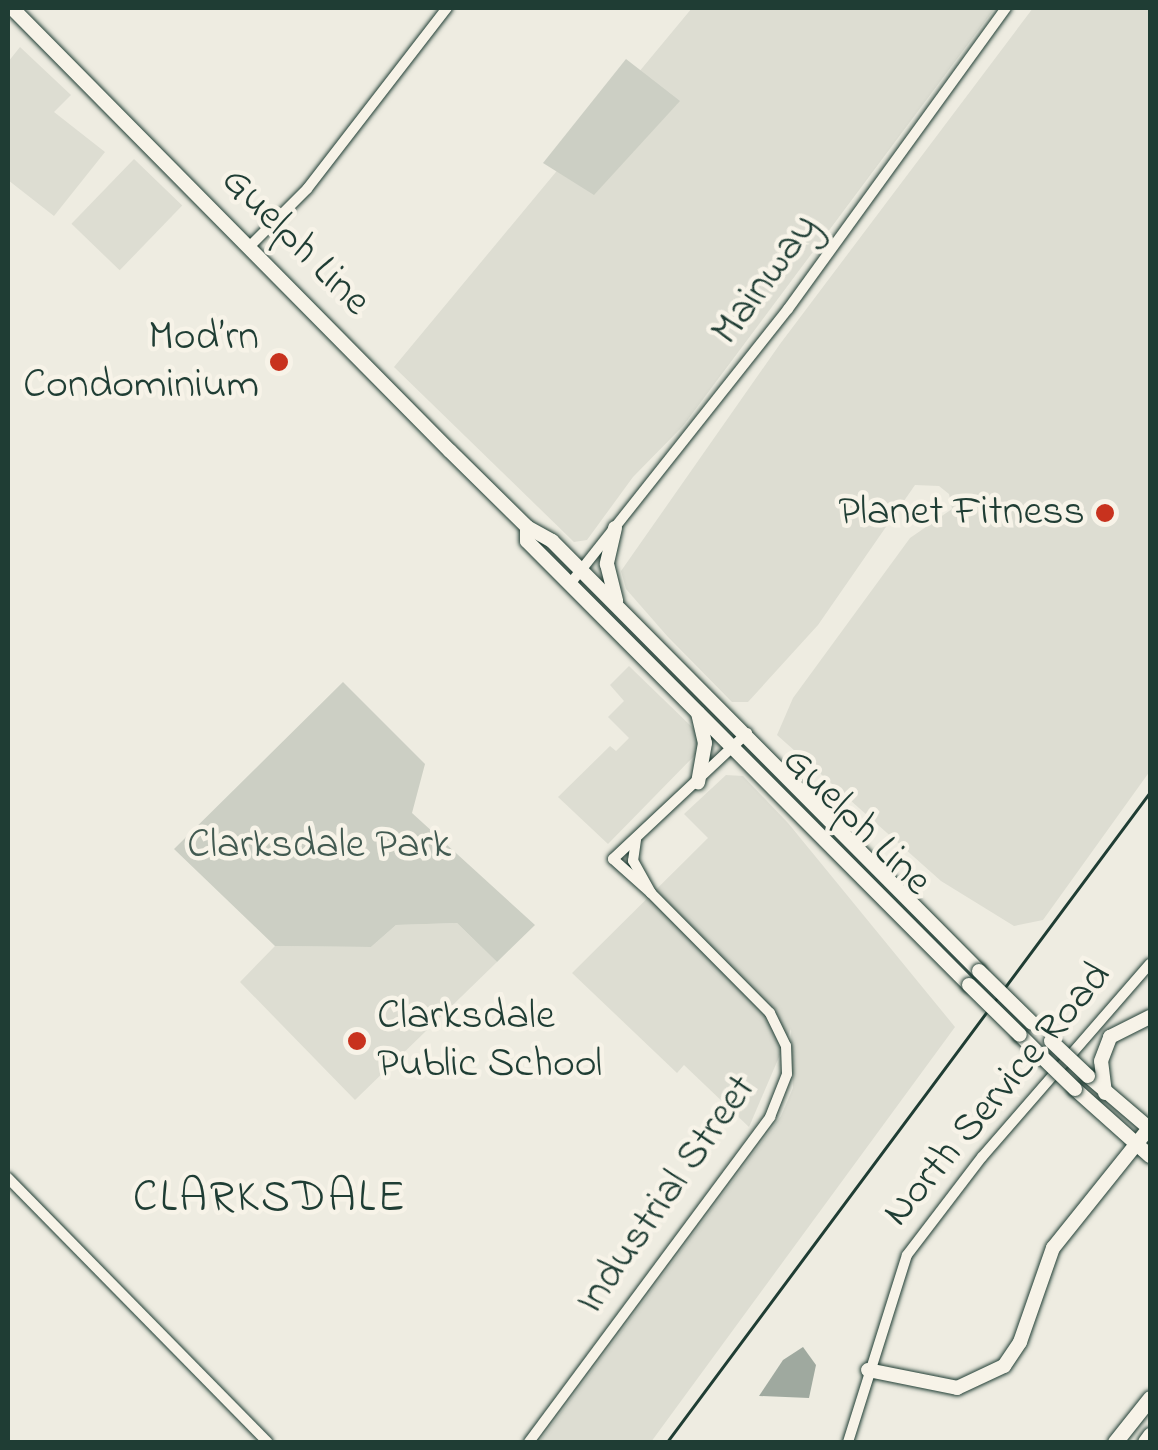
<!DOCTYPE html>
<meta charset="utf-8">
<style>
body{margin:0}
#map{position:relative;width:1158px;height:1450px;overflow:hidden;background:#eeece1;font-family:"Indie Flower",sans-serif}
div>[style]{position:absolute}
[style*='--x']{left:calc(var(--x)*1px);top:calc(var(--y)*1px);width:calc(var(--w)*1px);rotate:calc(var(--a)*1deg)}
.built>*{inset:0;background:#ddddd2;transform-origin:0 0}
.green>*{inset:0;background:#cccfc4}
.water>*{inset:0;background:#9fa99f}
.roads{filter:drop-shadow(0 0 2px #1f3d34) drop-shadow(0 0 2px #1f3d34)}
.minor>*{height:10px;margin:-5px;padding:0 5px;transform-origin:5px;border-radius:5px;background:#f7f3e8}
.major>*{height:14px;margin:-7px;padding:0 7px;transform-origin:7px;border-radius:7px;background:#f7f3e8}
.highway>*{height:15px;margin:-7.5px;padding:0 7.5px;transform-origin:7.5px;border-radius:7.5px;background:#f7f3e8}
.rail>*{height:2.5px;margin:-1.25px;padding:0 1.25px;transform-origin:1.25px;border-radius:1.25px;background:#1f3d34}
.bridges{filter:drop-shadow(0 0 2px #1f3d34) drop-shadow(0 0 2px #1f3d34)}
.major-bridge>*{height:14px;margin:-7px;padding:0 7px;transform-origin:7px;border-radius:7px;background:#f7f3e8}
.dots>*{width:28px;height:28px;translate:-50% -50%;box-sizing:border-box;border:5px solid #f7f3e8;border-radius:50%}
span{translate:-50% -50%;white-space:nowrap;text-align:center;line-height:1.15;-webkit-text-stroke:9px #f7f3e8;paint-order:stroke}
.street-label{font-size:42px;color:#1f3d34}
.poi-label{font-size:42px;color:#1f3d34}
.right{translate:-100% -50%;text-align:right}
.left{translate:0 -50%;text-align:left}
.park-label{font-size:42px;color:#425a51}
.neighbourhood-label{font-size:45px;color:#1f3d34;letter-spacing:2.5px}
.frame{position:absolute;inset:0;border:10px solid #1f3d34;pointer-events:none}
</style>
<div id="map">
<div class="built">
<i style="clip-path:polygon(692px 8px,995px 8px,683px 426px,633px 477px,587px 540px,574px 542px,394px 367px)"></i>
<i style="clip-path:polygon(1033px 8px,1150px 8px,1150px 771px,1043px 920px,1014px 926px,941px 881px,777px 735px,793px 698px,910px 538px,952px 509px,949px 494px,939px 486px,915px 485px,818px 625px,748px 702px,732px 702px,668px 637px,626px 589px,621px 571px,780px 344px)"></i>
<i style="clip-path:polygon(20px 47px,71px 95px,54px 112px,105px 152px,54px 216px,8px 180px,8px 62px)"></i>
<i style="left:134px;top:159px;width:67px;height:90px;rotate:44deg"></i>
<i style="clip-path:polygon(629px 666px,696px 731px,698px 743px,697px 753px,608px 844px,558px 797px,610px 746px,616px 751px,629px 738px,608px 717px,624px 701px,610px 685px)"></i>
<i style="clip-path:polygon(726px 775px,743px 776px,788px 823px,955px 1027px,651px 1442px,539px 1442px,781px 1116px,793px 1088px,791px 1029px,749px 1127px,684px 1065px,677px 1073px,572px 973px,708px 838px,684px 814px)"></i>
<i style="clip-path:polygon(457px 923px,497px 962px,355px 1100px,240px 982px,275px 946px,371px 947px,396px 925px)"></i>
</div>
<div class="green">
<i style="clip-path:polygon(626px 59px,680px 101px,594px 195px,543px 163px)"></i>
<i style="clip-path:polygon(343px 682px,425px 764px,412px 813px,535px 925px,497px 962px,457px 923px,396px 925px,371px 947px,275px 946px,174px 849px)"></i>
</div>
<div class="water">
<i style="clip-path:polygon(803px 1347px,816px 1365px,809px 1398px,759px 1396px,783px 1360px)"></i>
</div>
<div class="roads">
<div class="minor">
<i style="--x:250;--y:246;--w:81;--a:-45"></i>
<i style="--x:307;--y:189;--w:229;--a:-52.3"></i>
<i style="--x:570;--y:584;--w:351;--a:-51.6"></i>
<i style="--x:788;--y:309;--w:372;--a:-54.1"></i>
<i style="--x:651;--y:893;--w:51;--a:-138.2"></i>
<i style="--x:613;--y:859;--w:184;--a:-43.2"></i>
<i style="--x:8;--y:1178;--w:370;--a:45.5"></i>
<i style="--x:529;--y:1442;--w:405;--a:-53.4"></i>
<i style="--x:770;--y:1117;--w:46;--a:-68.4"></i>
<i style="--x:787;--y:1074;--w:28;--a:-92"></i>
<i style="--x:786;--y:1046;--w:37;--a:-116"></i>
<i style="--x:770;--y:1013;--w:169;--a:-134.8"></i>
<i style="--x:651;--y:893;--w:37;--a:-119"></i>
<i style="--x:633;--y:861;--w:22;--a:-82"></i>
<i style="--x:848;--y:1442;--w:196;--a:-72.5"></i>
<i style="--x:907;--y:1255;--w:123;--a:-52.6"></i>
<i style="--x:982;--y:1157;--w:256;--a:-49"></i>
</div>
<div class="major">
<i style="--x:12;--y:8;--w:623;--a:45.33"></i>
<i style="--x:450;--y:451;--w:108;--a:44.6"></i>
<i style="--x:527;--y:527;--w:29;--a:29"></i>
<i style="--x:552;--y:541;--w:606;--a:45.2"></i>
<i style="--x:527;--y:527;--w:14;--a:90"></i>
<i style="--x:527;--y:541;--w:626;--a:45.13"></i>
<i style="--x:615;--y:528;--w:37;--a:103"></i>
<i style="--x:607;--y:564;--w:38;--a:76"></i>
<i style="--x:698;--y:713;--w:31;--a:77"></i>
<i style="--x:705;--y:743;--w:40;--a:100"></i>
<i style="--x:1020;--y:1035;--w:31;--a:45"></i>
<i style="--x:1088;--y:1076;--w:82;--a:40.5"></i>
<i style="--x:1075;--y:1089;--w:101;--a:41.8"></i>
<i style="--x:1105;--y:1093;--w:32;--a:-97"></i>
<i style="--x:1101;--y:1061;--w:26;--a:-69"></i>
<i style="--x:1110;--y:1037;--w:45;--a:-26.6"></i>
<i style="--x:868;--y:1370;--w:91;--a:11.4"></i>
<i style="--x:957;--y:1388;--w:52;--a:-25.1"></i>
<i style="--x:1004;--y:1366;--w:29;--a:-56"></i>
<i style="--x:1020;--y:1342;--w:100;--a:-70.7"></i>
<i style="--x:1053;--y:1248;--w:154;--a:-51.3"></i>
</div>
<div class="highway">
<i style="--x:1149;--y:1128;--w:2;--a:-63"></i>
<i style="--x:1115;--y:1442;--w:56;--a:-51.5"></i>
<i style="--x:1145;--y:1442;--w:9;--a:-54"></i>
</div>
</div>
<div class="rail">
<i style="--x:667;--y:1442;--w:810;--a:-53.38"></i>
</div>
<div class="bridges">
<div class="major-bridge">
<i style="--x:979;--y:971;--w:74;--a:44.5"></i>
<i style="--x:969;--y:985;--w:71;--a:44.4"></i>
<i style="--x:1051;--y:1041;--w:51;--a:43.4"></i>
<i style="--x:1042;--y:1057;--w:46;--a:44.1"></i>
</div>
</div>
<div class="dots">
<i style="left:279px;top:362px;background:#c8321e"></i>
<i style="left:1105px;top:513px;background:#c8321e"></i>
<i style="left:357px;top:1041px;background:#c8321e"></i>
</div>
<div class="street-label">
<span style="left:295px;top:242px;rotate:45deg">Guelph Line</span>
<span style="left:766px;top:280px;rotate:-54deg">Mainway</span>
<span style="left:856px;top:822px;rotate:45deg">Guelph Line</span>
<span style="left:998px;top:1095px;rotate:-50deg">North Service Road</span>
<span style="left:667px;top:1195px;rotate:-55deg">Industrial Street</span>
</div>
<div class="poi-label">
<span class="right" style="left:259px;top:362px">Mod’rn<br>Condominium</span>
<span class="right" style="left:1085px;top:513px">Planet Fitness</span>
<span class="left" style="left:377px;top:1041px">Clarksdale<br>Public School</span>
</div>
<div class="park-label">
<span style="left:319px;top:846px">Clarksdale Park</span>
</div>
<div class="neighbourhood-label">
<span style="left:270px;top:1200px">CLARKSDALE</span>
</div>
<div class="frame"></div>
</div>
